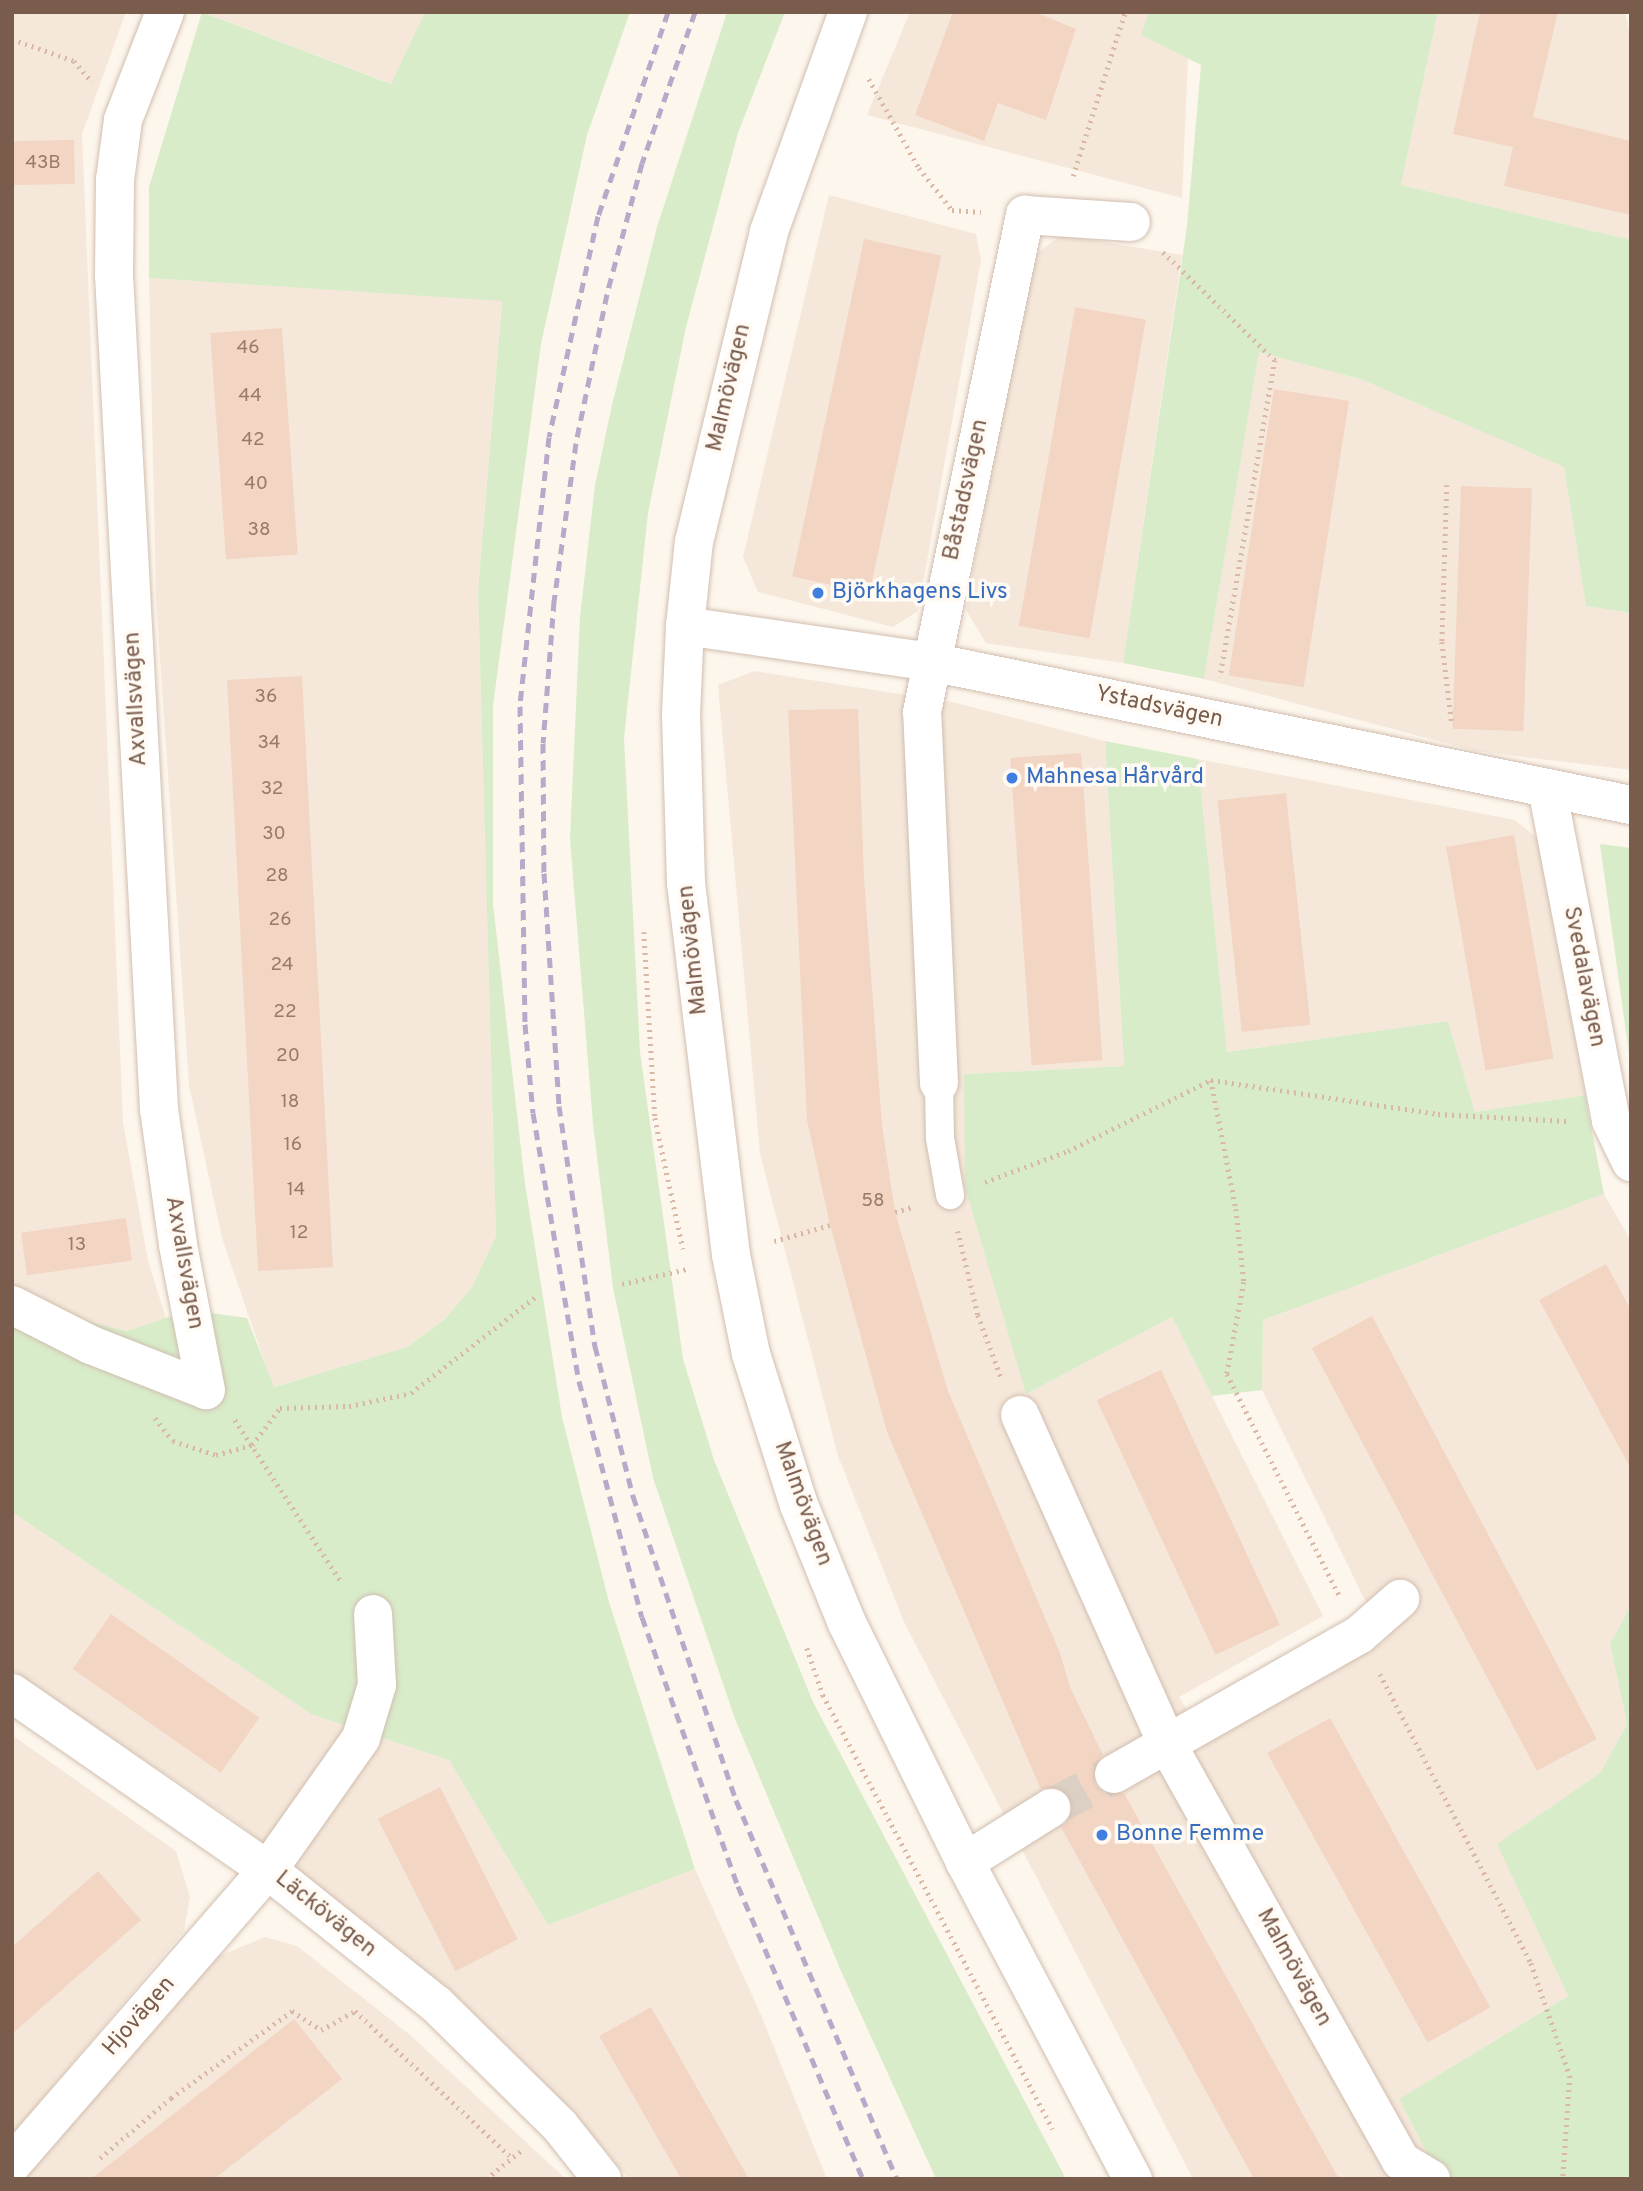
<!DOCTYPE html>
<meta charset="utf-8">
<style>
body{margin:0}
#map{position:relative;width:1643px;height:2191px;overflow:hidden;background:#fdf6ec;font-family:Overpass,sans-serif}
div>[style]{position:absolute}
[style*='--x']{left:calc(var(--x)*1px);top:calc(var(--y)*1px);width:calc(var(--w)*1px);rotate:calc(var(--a)*1deg)}
.residential>*{inset:0;background:#f5e8da}
.green>*{inset:0;background:#d8ecc9}
.building>*{inset:0;background:#f3d5c3;transform-origin:0 0}
.minor-tunnel>*{height:38px;margin-top:-19px;transform-origin:0;background:repeating-linear-gradient(90deg,#dcd0c4 0 38px,transparent 0 57px)}
.path>*{height:4.5px;margin-top:-2.25px;transform-origin:0;background:repeating-linear-gradient(90deg,#d9b8a5 0 2px,transparent 0 7px)}
.roads{filter:drop-shadow(0 0 2px #d1beb0) drop-shadow(0 0 2px #d1beb0)}
.service>*{height:28px;margin:-14px;padding:0 14px;transform-origin:14px;border-radius:14px;background:#fff}
.minor>*{height:38px;margin:-19px;padding:0 19px;transform-origin:19px;border-radius:19px;background:#fff}
.tertiary>*{height:38px;margin:-19px;padding:0 19px;transform-origin:19px;border-radius:19px;background:#fff}
.rail>*{height:5px;margin-top:-2.5px;transform-origin:0;background:repeating-linear-gradient(90deg,#b9a8c9 0 10px,transparent 0 17px)}
.dots>*{width:19px;height:19px;translate:-50% -50%;box-sizing:border-box;border:4px solid #fffaf3;border-radius:50%}
span{translate:-50% -50%;white-space:nowrap;text-align:center;line-height:1.15;-webkit-text-stroke:7px #fffaf3;paint-order:stroke}
.number-label{font-size:19px;color:#987a6a}
.number-label span{-webkit-text-stroke-width:0}
.street-label{font-size:23px;color:#7a5c4d}
.shop-label{font-size:23px;color:#366cbe}
.left{translate:0 -50%;text-align:left}
.frame{position:absolute;inset:0;border:14px solid #7a5c4d;pointer-events:none}
</style>
<div id="map">
<div class="residential">
<i style="clip-path:polygon(12px 12px,126px 12px,82px 134px,123px 1122px,148px 1261px,166px 1318px,127px 1331px,55px 1313px,12px 1288px)"></i>
<i style="clip-path:polygon(203px 12px,425px 12px,392px 84px)"></i>
<i style="clip-path:polygon(910px 12px,1190px 12px,1182px 198px,867px 115px)"></i>
<i style="clip-path:polygon(1438px 12px,1625px 12px,1631px 38px,1631px 240px,1401px 185px)"></i>
<i style="clip-path:polygon(829px 195px,976px 234px,981px 260px,918px 611px,893px 627px,758px 592px,743px 557px)"></i>
<i style="clip-path:polygon(1062px 235px,1182px 255px,1123px 663px,986px 643px,966px 610px,1030px 258px)"></i>
<i style="clip-path:polygon(149px 278px,502px 300px,478px 590px,496px 1236px,472px 1287px,445px 1319px,407px 1347px,273px 1387px,222px 1238px,189px 1085px,156px 599px)"></i>
<i style="clip-path:polygon(1259px 351px,1360px 379px,1564px 467px,1586px 606px,1631px 613px,1631px 770px,1476px 751px,1204px 679px)"></i>
<i style="clip-path:polygon(754px 671px,956px 703px,1105px 741px,1124px 1066px,964px 1074px,1026px 1394px,1172px 1317px,1323px 1616px,1179px 1697px,1205px 1741px,1385px 1641px,1262px 1390px,1263px 1320px,1604px 1194px,1631px 1241px,1631px 1605px,1610px 1644px,1627px 1724px,1600px 1773px,1498px 1844px,1568px 1996px,1399px 2099px,1440px 2179px,1193px 2179px,905px 1624px,838px 1456px,760px 1154px,718px 685px)"></i>
<i style="clip-path:polygon(1198px 759px,1515px 820px,1541px 841px,1585px 1095px,1475px 1112px,1448px 1021px,1227px 1052px)"></i>
<i style="clip-path:polygon(12px 1512px,311px 1714px,449px 1760px,548px 1925px,695px 1869px,761px 2015px,827px 2179px,629px 2179px,573px 2111px,449px 1989px,232px 1819px,12px 1670px)"></i>
<i style="clip-path:polygon(12px 1735px,176px 1851px,190px 1897px,184px 1931px,12px 2135px)"></i>
<i style="clip-path:polygon(265px 1937px,297px 1946px,410px 2035px,566px 2179px,25px 2179px,217px 1957px)"></i>
</div>
<div class="green">
<i style="clip-path:polygon(202px 12px,391px 84px,425px 12px,630px 12px,587px 135px,541px 344px,493px 706px,493px 904px,525px 1184px,562px 1417px,609px 1602px,695px 1869px,548px 1925px,449px 1760px,311px 1714px,12px 1512px,12px 1288px,55px 1313px,127px 1331px,189px 1310px,247px 1318px,274px 1387px,407px 1347px,445px 1319px,472px 1287px,496px 1236px,478px 590px,502px 301px,149px 278px,149px 187px)"></i>
<i style="clip-path:polygon(727px 12px,785px 12px,738px 133px,686px 327px,648px 513px,624px 738px,640px 1052px,683px 1359px,714px 1460px,813px 1702px,1066px 2179px,936px 2179px,841px 1971px,735px 1719px,653px 1478px,613px 1288px,593px 1124px,570px 839px,580px 617px,595px 485px,612px 405px,657px 227px)"></i>
<i style="clip-path:polygon(1149px 12px,1438px 12px,1401px 185px,1631px 240px,1631px 613px,1586px 606px,1564px 467px,1360px 379px,1259px 352px,1204px 679px,1123px 663px,1187px 226px,1201px 65px,1141px 35px)"></i>
<i style="clip-path:polygon(1105px 741px,1198px 759px,1227px 1052px,1448px 1021px,1475px 1112px,1585px 1095px,1604px 1194px,1263px 1320px,1262px 1390px,1212px 1396px,1172px 1317px,1026px 1394px,965px 1187px,964px 1074px,1124px 1066px)"></i>
<i style="clip-path:polygon(1600px 844px,1631px 848px,1631px 1058px,1629px 1054px)"></i>
<i style="clip-path:polygon(1631px 1605px,1631px 2179px,1440px 2179px,1399px 2099px,1568px 1996px,1497px 1844px,1600px 1773px,1627px 1724px,1610px 1644px)"></i>
</div>
<div class="building">
<i style="clip-path:polygon(953px 12px,1035px 12px,1076px 29px,1046px 120px,998px 103px,984px 141px,915px 115px)"></i>
<i style="clip-path:polygon(1480px 12px,1558px 12px,1533px 117px,1631px 141px,1631px 215px,1504px 186px,1513px 147px,1453px 134px)"></i>
<i style="left:74px;top:140px;width:44px;height:62px;rotate:89deg"></i>
<i style="left:864px;top:239px;width:79px;height:345px;rotate:12deg"></i>
<i style="left:1075px;top:307px;width:72px;height:324px;rotate:10deg"></i>
<i style="left:282px;top:328px;width:227px;height:72px;rotate:86deg"></i>
<i style="left:1274px;top:389px;width:76px;height:290px;rotate:9deg"></i>
<i style="left:1461px;top:486px;width:71px;height:243px;rotate:2deg"></i>
<i style="left:302px;top:676px;width:592px;height:75px;rotate:87deg"></i>
<i style="clip-path:polygon(858px 709px,864px 878px,882px 1125px,895px 1212px,948px 1391px,1060px 1653px,1070px 1687px,1103px 1755px,1095px 1764px,1095px 1784px,1104px 1793px,1124px 1793px,1339px 2179px,1254px 2179px,1061px 1827px,1071px 1818px,1070px 1797px,1061px 1788px,1041px 1789px,1038px 1783px,887px 1432px,830px 1225px,807px 1120px,788px 710px)"></i>
<i style="left:1081px;top:753px;width:308px;height:71px;rotate:86deg"></i>
<i style="left:1286px;top:793px;width:233px;height:69px;rotate:84deg"></i>
<i style="left:1514px;top:835px;width:227px;height:69px;rotate:80deg"></i>
<i style="left:126px;top:1218px;width:43px;height:106px;rotate:82deg"></i>
<i style="clip-path:polygon(1606px 1264px,1631px 1310px,1631px 1469px,1539px 1300px)"></i>
<i style="left:1372px;top:1316px;width:479px;height:68px;rotate:62deg"></i>
<i style="left:1161px;top:1370px;width:281px;height:71px;rotate:65deg"></i>
<i style="left:111px;top:1614px;width:181px;height:67px;rotate:35deg"></i>
<i style="left:1330px;top:1718px;width:331px;height:72px;rotate:61deg"></i>
<i style="left:440px;top:1787px;width:171px;height:70px;rotate:63deg"></i>
<i style="clip-path:polygon(98px 1871px,141px 1920px,12px 2034px,12px 1947px)"></i>
<i style="clip-path:polygon(651px 2007px,749px 2179px,681px 2179px,599px 2036px)"></i>
<i style="clip-path:polygon(294px 2019px,342px 2079px,214px 2179px,91px 2179px)"></i>
</div>
<div class="minor-tunnel">
<i style="--x:1051;--y:1808;--w:72;--a:-28.4"></i>
</div>
<div class="path">
<i style="--x:12;--y:39;--w:66;--a:19.5"></i>
<i style="--x:74;--y:61;--w:28;--a:49"></i>
<i style="--x:869;--y:79;--w:102;--a:60.7"></i>
<i style="--x:919;--y:168;--w:53;--a:51.8"></i>
<i style="--x:952;--y:210;--w:29;--a:4"></i>
<i style="--x:1073;--y:176;--w:172;--a:-72.4"></i>
<i style="--x:1163;--y:252;--w:156;--a:44"></i>
<i style="--x:1275;--y:360;--w:322;--a:99.8"></i>
<i style="--x:1447;--y:485;--w:157;--a:91.8"></i>
<i style="--x:1442;--y:642;--w:84;--a:83.1"></i>
<i style="--x:644;--y:932;--w:186;--a:86.6"></i>
<i style="--x:655;--y:1118;--w:134;--a:77.9"></i>
<i style="--x:1211;--y:1080;--w:131;--a:79"></i>
<i style="--x:1236;--y:1209;--w:73;--a:83.7"></i>
<i style="--x:1244;--y:1282;--w:94;--a:100.5"></i>
<i style="--x:1227;--y:1374;--w:248;--a:63.1"></i>
<i style="--x:985;--y:1182;--w:89;--a:-20.5"></i>
<i style="--x:1068;--y:1151;--w:160;--a:-26.4"></i>
<i style="--x:1211;--y:1080;--w:230;--a:8.5"></i>
<i style="--x:1438;--y:1114;--w:129;--a:3.1"></i>
<i style="--x:895;--y:1212;--w:19;--a:-16"></i>
<i style="--x:958;--y:1231;--w:86;--a:76.6"></i>
<i style="--x:978;--y:1315;--w:66;--a:69.6"></i>
<i style="--x:774;--y:1241;--w:58;--a:-15.9"></i>
<i style="--x:622;--y:1284;--w:67;--a:-13"></i>
<i style="--x:155;--y:1418;--w:29;--a:52"></i>
<i style="--x:173;--y:1441;--w:45;--a:18"></i>
<i style="--x:216;--y:1455;--w:37;--a:-16"></i>
<i style="--x:252;--y:1445;--w:46;--a:-52.9"></i>
<i style="--x:280;--y:1408;--w:69;--a:-1.7"></i>
<i style="--x:349;--y:1406;--w:63;--a:-11.8"></i>
<i style="--x:411;--y:1393;--w:157;--a:-37.7"></i>
<i style="--x:235;--y:1420;--w:195;--a:56.7"></i>
<i style="--x:807;--y:1648;--w:50;--a:71.2"></i>
<i style="--x:823;--y:1695;--w:491;--a:62.1"></i>
<i style="--x:1380;--y:1674;--w:326;--a:62.4"></i>
<i style="--x:1531;--y:1963;--w:120;--a:71"></i>
<i style="--x:1570;--y:2076;--w:103;--a:93.9"></i>
<i style="--x:100;--y:2158;--w:93;--a:-40.2"></i>
<i style="--x:171;--y:2098;--w:149;--a:-35.7"></i>
<i style="--x:292;--y:2011;--w:35;--a:33"></i>
<i style="--x:321;--y:2030;--w:39;--a:-29"></i>
<i style="--x:355;--y:2011;--w:215;--a:43.1"></i>
<i style="--x:486;--y:2179;--w:48;--a:-39"></i>
</div>
<div class="roads">
<div class="service">
<i style="--x:939;--y:1083;--w:55;--a:89"></i>
<i style="--x:940;--y:1138;--w:58;--a:80"></i>
</div>
<div class="minor">
<i style="--x:165;--y:12;--w:116;--a:111.3"></i>
<i style="--x:123;--y:120;--w:61;--a:97.6"></i>
<i style="--x:115;--y:180;--w:95;--a:90.6"></i>
<i style="--x:114;--y:275;--w:835;--a:86.91"></i>
<i style="--x:159;--y:1109;--w:137;--a:82"></i>
<i style="--x:178;--y:1245;--w:148;--a:79.1"></i>
<i style="--x:685;--y:626;--w:249;--a:8.3"></i>
<i style="--x:931;--y:662;--w:714;--a:11.55"></i>
<i style="--x:1547;--y:788;--w:339;--a:79.1"></i>
<i style="--x:1611;--y:1121;--w:46;--a:64"></i>
<i style="--x:939;--y:1083;--w:371;--a:-92.6"></i>
<i style="--x:922;--y:712;--w:508;--a:-78.29"></i>
<i style="--x:1025;--y:215;--w:106;--a:3.8"></i>
<i style="--x:12;--y:1305;--w:89;--a:26.9"></i>
<i style="--x:91;--y:1345;--w:123;--a:21.4"></i>
<i style="--x:1020;--y:1415;--w:360;--a:65.9"></i>
<i style="--x:1167;--y:1744;--w:478;--a:60.7"></i>
<i style="--x:1401;--y:2161;--w:35;--a:31"></i>
<i style="--x:12;--y:1693;--w:311;--a:34.7"></i>
<i style="--x:268;--y:1870;--w:215;--a:38.6"></i>
<i style="--x:436;--y:2004;--w:174;--a:44.5"></i>
<i style="--x:560;--y:2126;--w:68;--a:51.6"></i>
<i style="--x:1114;--y:1774;--w:282;--a:-29.6"></i>
<i style="--x:1359;--y:1635;--w:55;--a:-41.3"></i>
<i style="--x:965;--y:1862;--w:102;--a:-32.1"></i>
<i style="--x:12;--y:2164;--w:390;--a:-49"></i>
<i style="--x:268;--y:1870;--w:161;--a:-54.8"></i>
<i style="--x:361;--y:1738;--w:55;--a:-73.2"></i>
<i style="--x:377;--y:1685;--w:71;--a:-93.2"></i>
</div>
<div class="tertiary">
<i style="--x:848;--y:12;--w:234;--a:109.8"></i>
<i style="--x:769;--y:232;--w:318;--a:103.6"></i>
<i style="--x:694;--y:541;--w:85;--a:96"></i>
<i style="--x:685;--y:626;--w:88;--a:92.6"></i>
<i style="--x:681;--y:714;--w:169;--a:88.3"></i>
<i style="--x:686;--y:883;--w:375;--a:83.1"></i>
<i style="--x:731;--y:1255;--w:101;--a:78.6"></i>
<i style="--x:751;--y:1354;--w:158;--a:72.4"></i>
<i style="--x:799;--y:1505;--w:127;--a:67.9"></i>
<i style="--x:847;--y:1623;--w:267;--a:63.7"></i>
<i style="--x:965;--y:1862;--w:359;--a:62.1"></i>
</div>
</div>
<div class="rail">
<i style="--x:668;--y:12;--w:216;--a:108.9"></i>
<i style="--x:598;--y:216;--w:226;--a:102.5"></i>
<i style="--x:549;--y:437;--w:271;--a:96.2"></i>
<i style="--x:520;--y:706;--w:318;--a:89.1"></i>
<i style="--x:525;--y:1024;--w:89;--a:84.9"></i>
<i style="--x:533;--y:1113;--w:272;--a:80.3"></i>
<i style="--x:579;--y:1381;--w:244;--a:75.1"></i>
<i style="--x:642;--y:1617;--w:286;--a:70.4"></i>
<i style="--x:738;--y:1886;--w:319;--a:66.9"></i>
<i style="--x:695;--y:12;--w:160;--a:109.3"></i>
<i style="--x:642;--y:163;--w:136;--a:105"></i>
<i style="--x:607;--y:294;--w:152;--a:101.8"></i>
<i style="--x:576;--y:443;--w:160;--a:97.9"></i>
<i style="--x:554;--y:601;--w:142;--a:94.4"></i>
<i style="--x:543;--y:743;--w:130;--a:89.6"></i>
<i style="--x:544;--y:873;--w:233;--a:86.3"></i>
<i style="--x:559;--y:1106;--w:243;--a:81.5"></i>
<i style="--x:595;--y:1346;--w:155;--a:75.8"></i>
<i style="--x:633;--y:1496;--w:321;--a:71.3"></i>
<i style="--x:736;--y:1800;--w:412;--a:67"></i>
</div>
<div class="dots">
<i style="left:818px;top:593px;background:#3f7fe0"></i>
<i style="left:1012px;top:778px;background:#3f7fe0"></i>
<i style="left:1102px;top:1835px;background:#3f7fe0"></i>
</div>
<div class="number-label">
<span style="left:43px;top:164px">43B</span>
<span style="left:248px;top:349px">46</span>
<span style="left:250px;top:397px">44</span>
<span style="left:253px;top:441px">42</span>
<span style="left:256px;top:485px">40</span>
<span style="left:259px;top:531px">38</span>
<span style="left:266px;top:698px">36</span>
<span style="left:269px;top:744px">34</span>
<span style="left:272px;top:790px">32</span>
<span style="left:274px;top:835px">30</span>
<span style="left:277px;top:877px">28</span>
<span style="left:280px;top:921px">26</span>
<span style="left:282px;top:966px">24</span>
<span style="left:285px;top:1013px">22</span>
<span style="left:288px;top:1057px">20</span>
<span style="left:290px;top:1103px">18</span>
<span style="left:293px;top:1146px">16</span>
<span style="left:296px;top:1191px">14</span>
<span style="left:873px;top:1202px">58</span>
<span style="left:299px;top:1234px">12</span>
<span style="left:77px;top:1246px">13</span>
</div>
<div class="street-label">
<span style="left:730px;top:388px;rotate:-77deg">Malmövägen</span>
<span style="left:967px;top:490px;rotate:-78deg">Båstadsvägen</span>
<span style="left:137px;top:699px;rotate:-93deg">Axvallsvägen</span>
<span style="left:1159px;top:708px;rotate:12deg">Ystadsvägen</span>
<span style="left:694px;top:950px;rotate:-96deg">Malmövägen</span>
<span style="left:1583px;top:977px;rotate:79deg">Svedalavägen</span>
<span style="left:183px;top:1263px;rotate:80deg">Axvallsvägen</span>
<span style="left:802px;top:1504px;rotate:70deg">Malmövägen</span>
<span style="left:325px;top:1915px;rotate:39deg">Läckövägen</span>
<span style="left:1293px;top:1968px;rotate:61deg">Malmövägen</span>
<span style="left:140px;top:2017px;rotate:-49deg">Hjovägen</span>
</div>
<div class="shop-label">
<span class="left" style="left:832px;top:593px">Björkhagens Livs</span>
<span class="left" style="left:1026px;top:778px">Mahnesa Hårvård</span>
<span class="left" style="left:1116px;top:1835px">Bonne Femme</span>
</div>
<div class="frame"></div>
</div>
